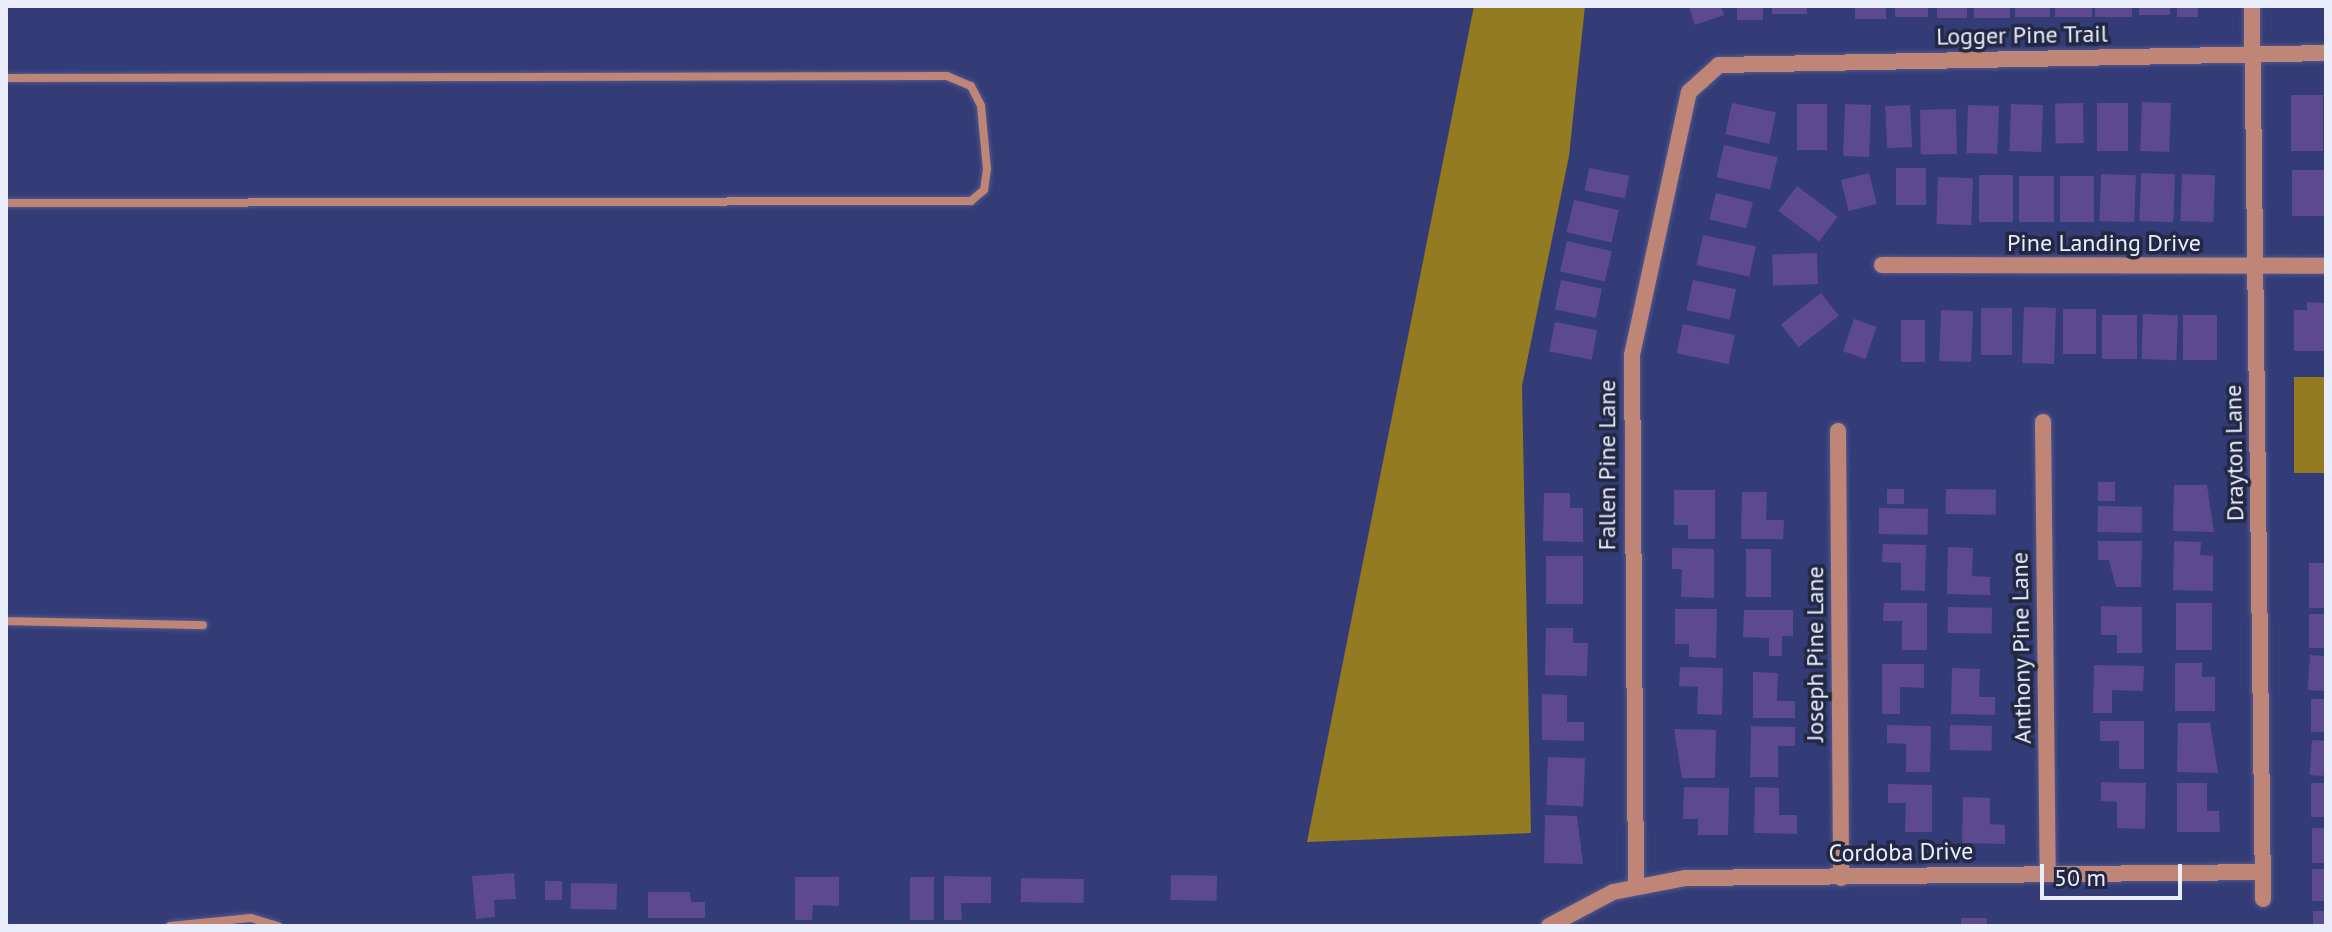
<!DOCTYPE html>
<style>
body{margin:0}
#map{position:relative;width:2332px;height:932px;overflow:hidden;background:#343c77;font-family:"PT Sans",sans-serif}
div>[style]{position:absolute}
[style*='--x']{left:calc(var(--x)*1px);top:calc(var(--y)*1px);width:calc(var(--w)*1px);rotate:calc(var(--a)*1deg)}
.forest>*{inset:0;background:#927b20;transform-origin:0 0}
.building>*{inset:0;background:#5c498e;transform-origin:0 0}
.roads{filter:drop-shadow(0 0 2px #51588c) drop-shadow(0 0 2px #51588c)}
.service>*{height:8px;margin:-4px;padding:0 4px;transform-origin:4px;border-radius:4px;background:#bf8576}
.minor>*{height:16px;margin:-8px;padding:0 8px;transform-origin:8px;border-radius:8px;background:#bf8576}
span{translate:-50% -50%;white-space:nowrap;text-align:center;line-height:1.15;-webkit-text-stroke:7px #222742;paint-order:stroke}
.street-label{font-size:24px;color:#eaedfc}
.frame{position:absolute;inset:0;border:8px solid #eaedfc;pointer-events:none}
.scale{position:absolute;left:2040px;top:864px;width:142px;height:36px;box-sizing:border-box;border:4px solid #eaedfc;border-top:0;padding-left:10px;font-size:24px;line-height:28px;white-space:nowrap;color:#eaedfc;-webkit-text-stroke:6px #222742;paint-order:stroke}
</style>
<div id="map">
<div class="forest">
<i style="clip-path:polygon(1474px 6px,1585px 6px,1569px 156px,1522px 386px,1531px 833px,1307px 842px)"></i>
<i style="left:2326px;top:377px;width:96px;height:32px;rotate:90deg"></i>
</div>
<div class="building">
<i style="clip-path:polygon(1689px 6px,1721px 6px,1724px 15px,1695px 25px)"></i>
<i style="left:1737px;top:6px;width:26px;height:14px"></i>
<i style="left:1772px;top:6px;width:35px;height:8px"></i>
<i style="left:1855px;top:6px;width:31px;height:13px"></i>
<i style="left:1895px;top:6px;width:33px;height:11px"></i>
<i style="left:1937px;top:6px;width:30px;height:12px"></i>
<i style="left:1974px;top:6px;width:36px;height:12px"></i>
<i style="left:2015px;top:6px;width:35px;height:11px"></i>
<i style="left:2055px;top:6px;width:37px;height:11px"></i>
<i style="left:2095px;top:6px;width:37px;height:11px"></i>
<i style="left:2139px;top:6px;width:31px;height:9px"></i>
<i style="left:2177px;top:6px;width:21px;height:11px"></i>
<i style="left:2291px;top:95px;width:32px;height:56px"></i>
<i style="left:2142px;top:102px;width:29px;height:49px;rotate:2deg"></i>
<i style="left:1732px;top:103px;width:45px;height:32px;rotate:12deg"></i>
<i style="left:2083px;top:103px;width:40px;height:28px;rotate:89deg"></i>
<i style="left:2097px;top:103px;width:31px;height:48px"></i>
<i style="left:1797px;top:104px;width:30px;height:46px"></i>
<i style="left:1845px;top:104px;width:26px;height:52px;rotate:2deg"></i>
<i style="left:2011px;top:104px;width:32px;height:47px;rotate:2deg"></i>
<i style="left:1910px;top:105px;width:42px;height:25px;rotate:87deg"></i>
<i style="left:1968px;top:105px;width:31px;height:48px;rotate:2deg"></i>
<i style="left:1956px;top:109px;width:45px;height:36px;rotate:89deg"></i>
<i style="left:1724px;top:145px;width:55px;height:33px;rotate:13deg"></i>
<i style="left:1589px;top:168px;width:41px;height:23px;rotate:11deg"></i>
<i style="left:1896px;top:168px;width:30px;height:37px"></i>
<i style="left:2292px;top:170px;width:32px;height:46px"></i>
<i style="left:1869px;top:173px;width:32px;height:29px;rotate:76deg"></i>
<i style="left:2141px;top:173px;width:34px;height:48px;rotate:2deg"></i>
<i style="left:2101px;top:174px;width:35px;height:47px;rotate:2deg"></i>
<i style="left:2182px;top:174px;width:33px;height:47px;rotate:2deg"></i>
<i style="left:1979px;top:175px;width:34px;height:47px"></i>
<i style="left:2019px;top:176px;width:35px;height:46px"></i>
<i style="left:2060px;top:176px;width:34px;height:46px"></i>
<i style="left:1938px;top:177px;width:35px;height:47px;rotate:2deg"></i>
<i style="left:1797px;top:186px;width:51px;height:31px;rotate:37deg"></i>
<i style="left:1716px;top:193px;width:38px;height:27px;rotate:14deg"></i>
<i style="left:1574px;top:200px;width:46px;height:33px;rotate:13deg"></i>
<i style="left:1703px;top:235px;width:54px;height:31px;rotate:12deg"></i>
<i style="left:1567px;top:241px;width:46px;height:31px;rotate:13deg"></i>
<i style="left:1817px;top:253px;width:31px;height:45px;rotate:88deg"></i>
<i style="left:1561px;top:280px;width:42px;height:30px;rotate:12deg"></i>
<i style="left:1693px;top:280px;width:44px;height:31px;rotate:12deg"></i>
<i style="left:1821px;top:293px;width:29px;height:51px;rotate:52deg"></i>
<i style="clip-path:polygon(2307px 302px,2326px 303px,2326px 351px,2294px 351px,2294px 310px,2307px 310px)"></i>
<i style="left:2024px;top:307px;width:32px;height:56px;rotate:2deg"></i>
<i style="left:1981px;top:308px;width:31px;height:47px"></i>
<i style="left:2063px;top:309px;width:33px;height:45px"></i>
<i style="left:1941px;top:310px;width:32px;height:51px;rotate:2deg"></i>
<i style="left:2143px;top:314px;width:35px;height:45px;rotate:2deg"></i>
<i style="left:2102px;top:315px;width:35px;height:44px"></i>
<i style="left:2183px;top:315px;width:34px;height:45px"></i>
<i style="left:1854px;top:319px;width:24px;height:34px;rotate:19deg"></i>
<i style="left:1901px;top:320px;width:24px;height:42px"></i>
<i style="left:1555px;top:322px;width:43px;height:30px;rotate:11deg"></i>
<i style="left:1683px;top:324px;width:53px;height:30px;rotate:12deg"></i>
<i style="left:2098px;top:482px;width:17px;height:19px"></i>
<i style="clip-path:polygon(2174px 485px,2207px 485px,2214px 532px,2173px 531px)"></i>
<i style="left:1887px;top:489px;width:17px;height:15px"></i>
<i style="left:1946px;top:489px;width:50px;height:25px;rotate:1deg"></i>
<i style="clip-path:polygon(1674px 490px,1715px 490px,1715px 539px,1688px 539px,1688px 525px,1674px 525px)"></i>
<i style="clip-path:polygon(1742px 492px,1767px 492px,1766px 520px,1784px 520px,1783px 539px,1741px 539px)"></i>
<i style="clip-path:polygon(1544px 493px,1570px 493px,1570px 508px,1583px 508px,1583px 542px,1543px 541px)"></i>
<i style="left:2098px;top:506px;width:44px;height:26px;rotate:1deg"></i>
<i style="left:1879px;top:508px;width:49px;height:26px;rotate:1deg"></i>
<i style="clip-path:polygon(2098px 541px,2142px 541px,2141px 587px,2116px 587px,2109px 560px,2098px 560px)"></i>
<i style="clip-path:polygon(2174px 541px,2201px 542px,2200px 555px,2213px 556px,2213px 591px,2173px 590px)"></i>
<i style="clip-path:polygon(1883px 544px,1926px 545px,1925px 591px,1901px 590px,1901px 563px,1882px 562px)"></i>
<i style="clip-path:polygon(1948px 547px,1973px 548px,1972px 576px,1990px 577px,1990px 595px,1947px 594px)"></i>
<i style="clip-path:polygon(1672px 548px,1714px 549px,1714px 598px,1681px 597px,1682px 569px,1672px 569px)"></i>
<i style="left:1746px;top:549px;width:25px;height:48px"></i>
<i style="left:1546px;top:556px;width:37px;height:48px"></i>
<i style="left:2309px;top:563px;width:17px;height:45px"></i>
<i style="clip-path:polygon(1884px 603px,1927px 603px,1927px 650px,1902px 650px,1902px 621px,1883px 621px)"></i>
<i style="left:2176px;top:603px;width:36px;height:47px"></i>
<i style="clip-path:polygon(2101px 606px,2142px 607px,2142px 653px,2117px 653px,2117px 635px,2101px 635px)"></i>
<i style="left:1948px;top:607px;width:44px;height:26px;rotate:1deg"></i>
<i style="clip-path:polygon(1675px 609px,1717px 609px,1716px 658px,1689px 657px,1689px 644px,1675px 644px)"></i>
<i style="clip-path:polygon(1744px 610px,1793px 610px,1793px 636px,1782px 636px,1782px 656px,1769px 656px,1769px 638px,1743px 637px)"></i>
<i style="left:2309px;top:614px;width:17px;height:34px"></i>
<i style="clip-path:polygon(1546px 628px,1573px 628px,1573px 643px,1588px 643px,1587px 676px,1545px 675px)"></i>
<i style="left:2310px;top:655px;width:16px;height:35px;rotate:4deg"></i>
<i style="clip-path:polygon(2175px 663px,2202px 663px,2202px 677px,2215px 677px,2215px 711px,2175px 711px)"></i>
<i style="clip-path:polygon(1882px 664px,1924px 664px,1924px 688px,1900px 687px,1900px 714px,1882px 714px)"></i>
<i style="clip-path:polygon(2094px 665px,2144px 666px,2143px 691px,2112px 690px,2112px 713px,2093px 713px)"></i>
<i style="clip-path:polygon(1680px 667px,1723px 668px,1722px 715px,1697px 714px,1698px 687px,1679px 686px)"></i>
<i style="clip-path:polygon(1952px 668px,1980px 669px,1979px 697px,1995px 697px,1995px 715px,1951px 714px)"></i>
<i style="clip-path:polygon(1753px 672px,1778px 673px,1777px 701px,1795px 701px,1795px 718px,1753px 718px)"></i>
<i style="clip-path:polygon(1542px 694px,1567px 695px,1567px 722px,1584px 722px,1584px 741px,1542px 740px)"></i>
<i style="left:2311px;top:699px;width:15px;height:33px"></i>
<i style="clip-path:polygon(2100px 721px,2144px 721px,2144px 769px,2119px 769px,2119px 741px,2100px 741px)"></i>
<i style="clip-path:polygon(2178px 723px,2210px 723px,2218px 773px,2177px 772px)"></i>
<i style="clip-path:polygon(1887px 725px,1931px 726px,1930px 772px,1906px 772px,1906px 744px,1887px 743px)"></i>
<i style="left:1950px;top:725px;width:42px;height:25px;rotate:1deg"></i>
<i style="clip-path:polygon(1751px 726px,1795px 727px,1795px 746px,1778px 746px,1778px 777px,1750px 777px)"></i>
<i style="clip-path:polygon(1674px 729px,1716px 730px,1715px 778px,1682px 778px)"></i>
<i style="left:2312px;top:740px;width:14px;height:35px;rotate:4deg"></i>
<i style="left:1548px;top:757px;width:37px;height:48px;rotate:2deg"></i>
<i style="clip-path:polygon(2101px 782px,2146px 783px,2145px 829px,2117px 828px,2117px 802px,2101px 801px)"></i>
<i style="clip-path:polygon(2177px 783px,2207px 783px,2207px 811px,2219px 811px,2220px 832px,2177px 832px)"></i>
<i style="left:2311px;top:783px;width:15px;height:34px"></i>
<i style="clip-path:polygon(1888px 784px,1932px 785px,1932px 832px,1905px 832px,1906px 803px,1888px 803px)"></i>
<i style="clip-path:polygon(1684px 787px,1729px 788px,1728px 835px,1698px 835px,1698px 819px,1683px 819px)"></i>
<i style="clip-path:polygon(1755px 787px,1779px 788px,1779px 815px,1797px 815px,1797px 834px,1754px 833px)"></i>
<i style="clip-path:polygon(1963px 797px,1990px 798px,1990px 824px,2005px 825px,2005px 844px,1962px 843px)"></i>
<i style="clip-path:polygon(1545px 815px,1577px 816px,1583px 864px,1544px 863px)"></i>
<i style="left:2312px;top:828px;width:14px;height:35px"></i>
<i style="left:2312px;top:869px;width:14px;height:32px"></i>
<i style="clip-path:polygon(514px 873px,516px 899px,494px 900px,495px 917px,476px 919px,472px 876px)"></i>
<i style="left:1171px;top:875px;width:46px;height:25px;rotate:1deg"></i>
<i style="clip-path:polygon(944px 876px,991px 877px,991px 903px,961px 903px,962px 920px,944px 920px)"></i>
<i style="clip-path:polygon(795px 877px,839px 877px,839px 906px,813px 905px,812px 920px,795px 920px)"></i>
<i style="left:910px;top:877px;width:24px;height:43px"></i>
<i style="left:1021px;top:878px;width:63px;height:24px;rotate:1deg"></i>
<i style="left:545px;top:881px;width:17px;height:19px"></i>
<i style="left:571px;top:883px;width:46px;height:26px;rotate:1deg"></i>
<i style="clip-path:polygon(648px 892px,690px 892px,691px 902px,705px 902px,705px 918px,648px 918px)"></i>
<i style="left:2313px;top:911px;width:13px;height:15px"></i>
<i style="left:1961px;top:918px;width:26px;height:8px"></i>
</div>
<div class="roads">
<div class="service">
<i style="--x:6;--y:78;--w:941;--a:-0.12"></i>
<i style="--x:947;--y:76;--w:26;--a:23"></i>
<i style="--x:971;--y:86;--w:22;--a:63"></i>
<i style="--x:981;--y:106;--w:63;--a:84.6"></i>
<i style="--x:987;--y:169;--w:21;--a:98"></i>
<i style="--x:984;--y:190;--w:17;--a:140"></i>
<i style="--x:971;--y:201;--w:965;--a:179.88"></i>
<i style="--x:6;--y:621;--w:197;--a:1.2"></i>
<i style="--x:170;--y:926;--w:81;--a:-5.6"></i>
<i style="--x:251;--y:918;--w:28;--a:17"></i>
</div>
<div class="minor">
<i style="--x:2252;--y:6;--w:893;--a:89.29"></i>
<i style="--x:1882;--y:265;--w:444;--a:0.1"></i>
<i style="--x:2043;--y:422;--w:452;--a:89.4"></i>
<i style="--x:1838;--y:431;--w:447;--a:89.6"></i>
<i style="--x:1636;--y:885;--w:530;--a:-90.43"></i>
<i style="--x:1632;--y:355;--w:269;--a:-77.8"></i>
<i style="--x:1689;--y:92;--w:40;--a:-42"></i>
<i style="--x:1719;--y:65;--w:607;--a:-1.13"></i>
<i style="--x:1549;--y:926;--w:72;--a:-28"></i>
<i style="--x:1613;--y:892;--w:73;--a:-11"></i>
<i style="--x:1685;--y:878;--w:578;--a:-0.59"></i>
</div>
</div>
<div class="street-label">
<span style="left:2022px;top:35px;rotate:-1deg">Logger Pine Trail</span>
<span style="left:2104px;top:243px">Pine Landing Drive</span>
<span style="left:2234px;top:453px;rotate:-91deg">Drayton Lane</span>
<span style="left:1607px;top:465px;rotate:-90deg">Fallen Pine Lane</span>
<span style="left:2021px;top:648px;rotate:-91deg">Anthony Pine Lane</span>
<span style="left:1815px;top:654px;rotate:-90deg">Joseph Pine Lane</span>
<span style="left:1901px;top:852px;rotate:-1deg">Cordoba Drive</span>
</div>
<div class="frame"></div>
<div class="scale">50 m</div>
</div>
